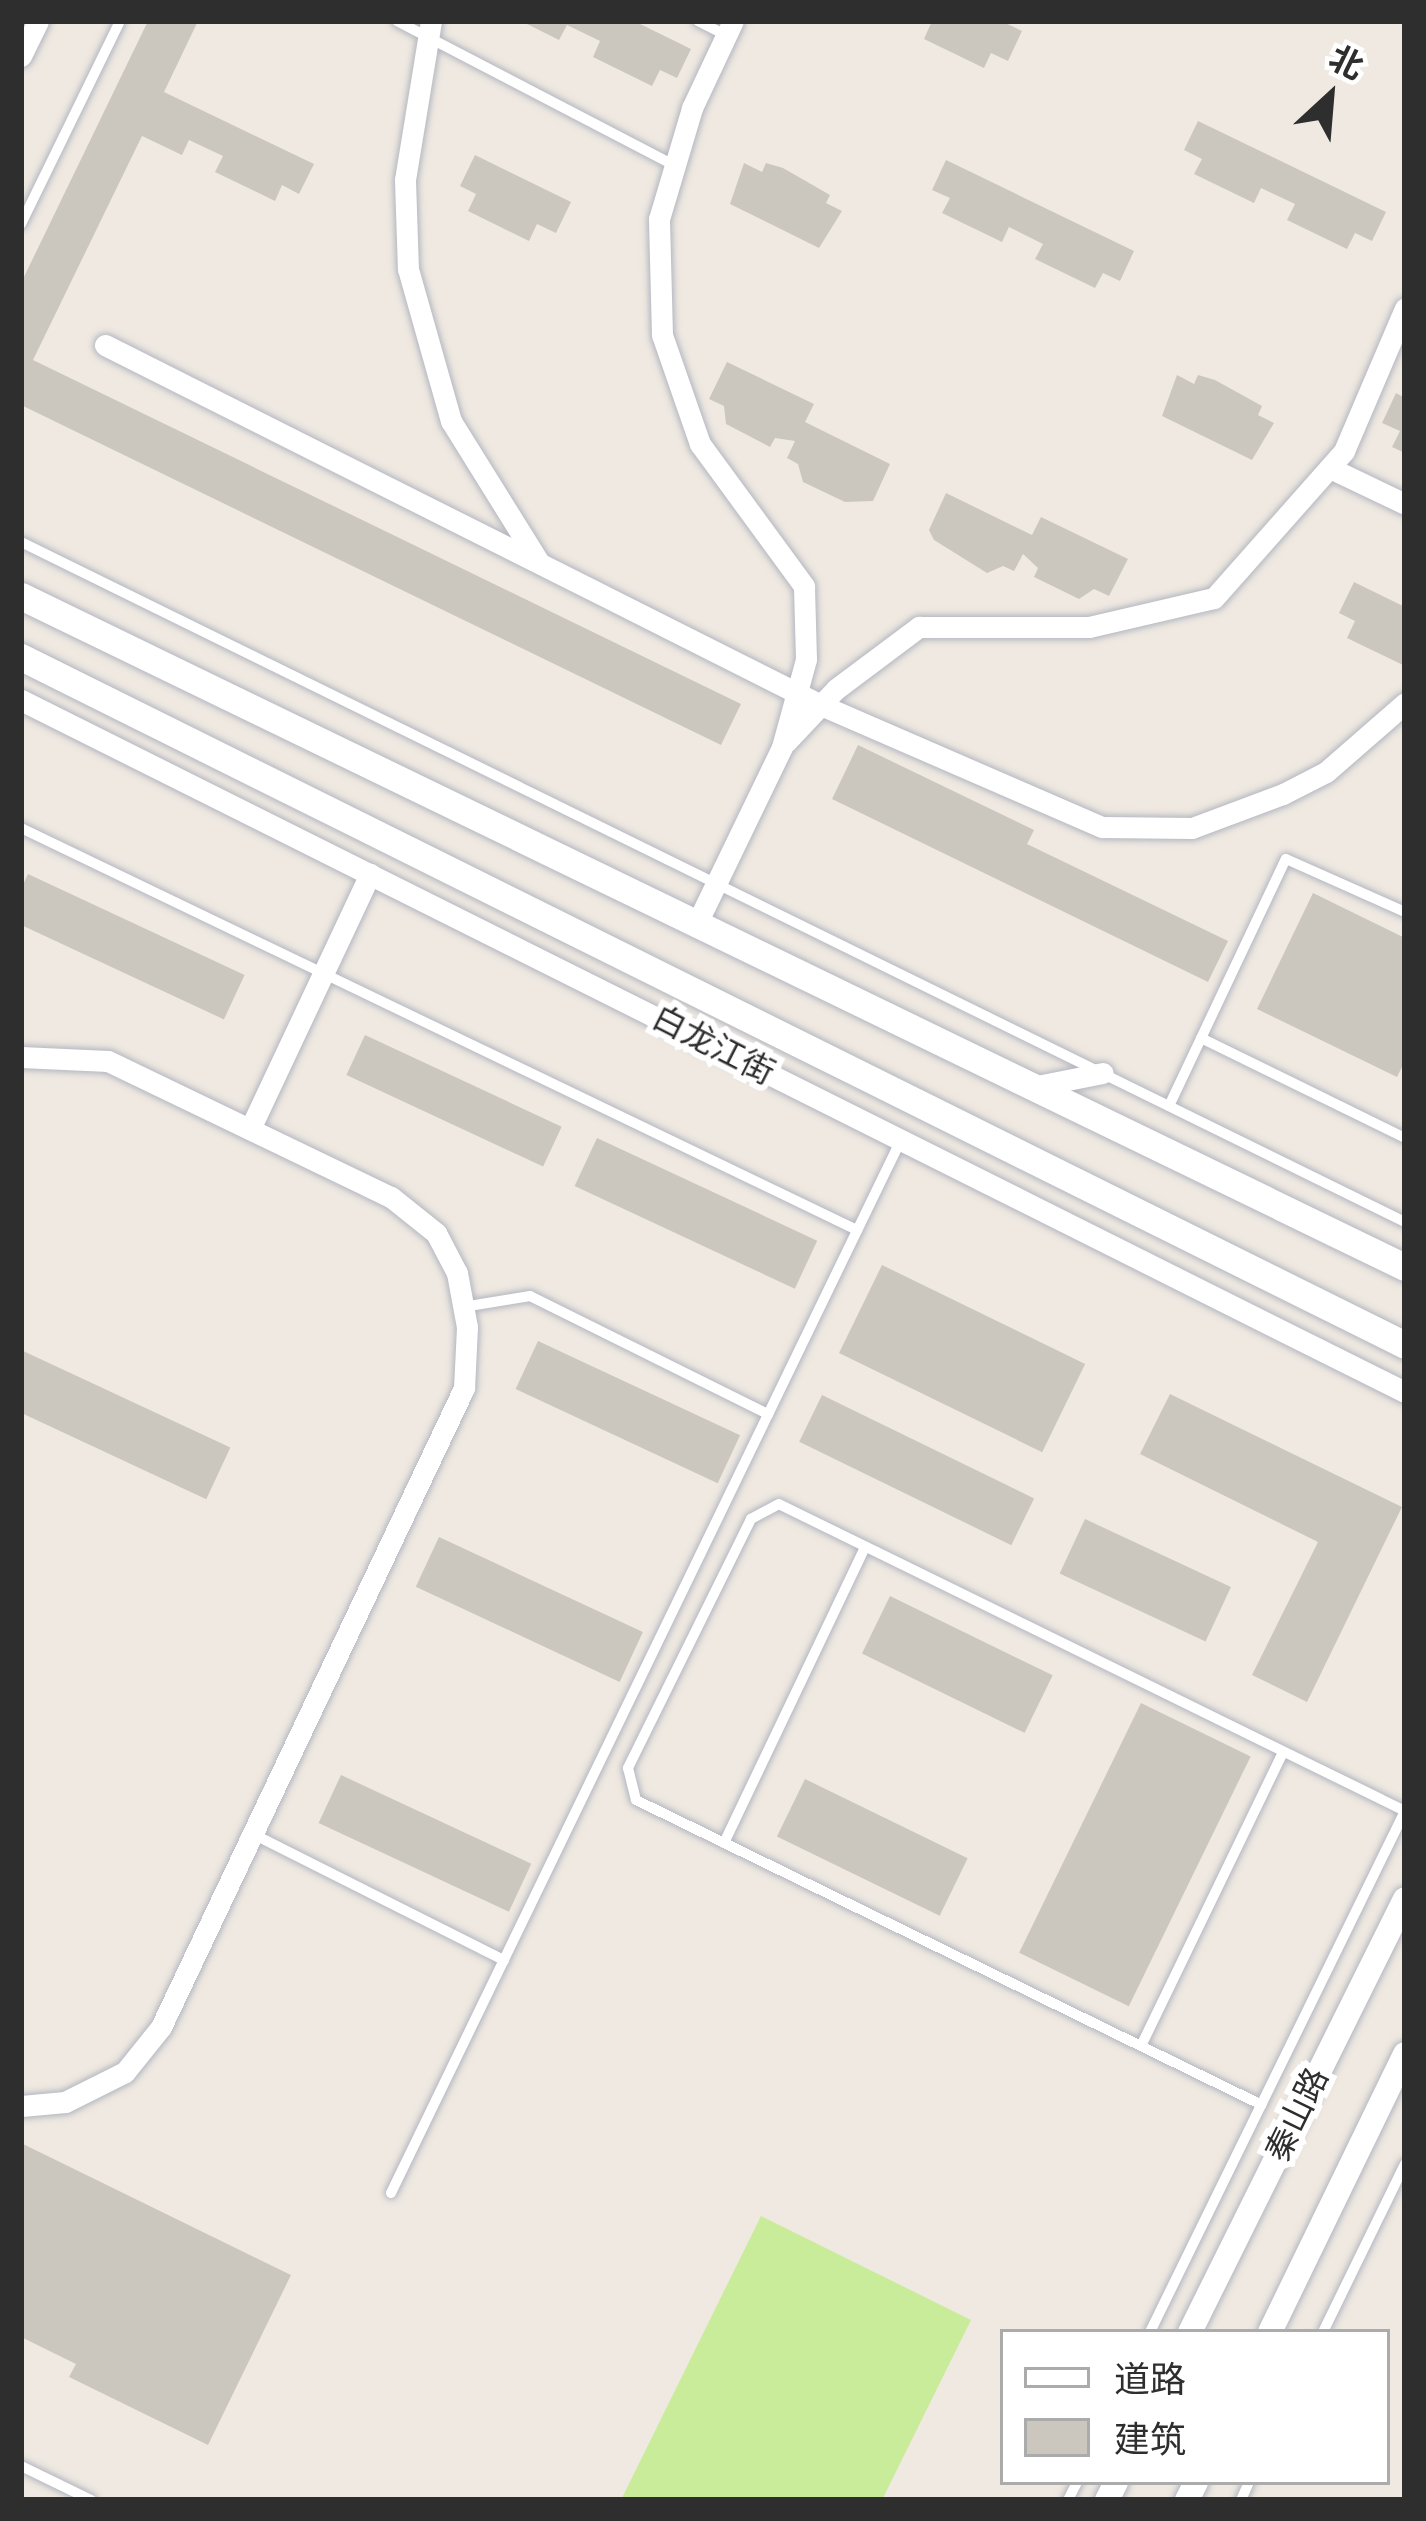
<!DOCTYPE html>
<meta charset="utf-8">
<style>
body{margin:0}
#map{position:relative;width:1426px;height:2521px;overflow:hidden;background:#efe9e1;font-family:"Nunito Sans","Noto Sans SC",sans-serif}
div>[style]{position:absolute}
[style*='--x']{left:calc(var(--x)*1px);top:calc(var(--y)*1px);width:calc(var(--w)*1px);rotate:calc(var(--a)*1deg)}
.pitch>*{inset:0;background:#c9ec9a}
.building>*{inset:0;background:#cbc7bf;transform-origin:0 0}
.roads{filter:drop-shadow(0 0 3px #b4b7c1) drop-shadow(0 0 3px #b4b7c1)}
.service>*{height:10px;margin:-5px;padding:0 5px;transform-origin:5px;border-radius:5px;background:#fff}
.minor>*{height:21px;margin:-10.5px;padding:0 10.5px;transform-origin:10.5px;border-radius:10.5px;background:#fff}
.tertiary>*{height:24px;margin:-12px;padding:0 12px;transform-origin:12px;border-radius:12px;background:#fff}
.secondary>*{height:27px;margin:-13.5px;padding:0 13.5px;transform-origin:13.5px;border-radius:13.5px;background:#fff}
span{translate:-50% -50%;white-space:nowrap;text-align:center;line-height:1.15;-webkit-text-stroke:12px #fff;paint-order:stroke}
.street-label{font-size:33px;color:#2e2e2e}
.frame{position:absolute;inset:0;border:24px solid #2e2e2e;pointer-events:none}
.legend{position:absolute;left:1000px;top:2329px;width:390px;height:156px;box-sizing:border-box;background:#fff;border:3px solid #ababab;margin:0;padding:15px 21px;list-style:none;font-size:36px;color:#2e2e2e}
.legend li{display:flex;align-items:center;gap:24px;height:60px}
.legend b{width:60px;border:3px solid #ababab}
.north{position:absolute;left:1270px;top:36px;width:120px;height:120px;-webkit-text-stroke:9px #fff;paint-order:stroke;rotate:26deg;font-size:33px;font-weight:700;line-height:48px;text-align:center;color:#2e2e2e}
.north::after{content:'';display:block;margin:auto;width:42px;height:54px;background:#2e2e2e;clip-path:polygon(50% 0,100% 100%,50% 72%,0 100%)}
</style>
<div id="map">
<div class="pitch">
<i style="clip-path:polygon(761px 2216px,971px 2320px,882px 2500px,621px 2500px)"></i>
</div>
<div class="building">
<i style="clip-path:polygon(148px 21px,198px 21px,164px 92px,314px 164px,299px 194px,282px 185px,275px 201px,215px 172px,223px 156px,189px 140px,182px 155px,142px 136px,33px 360px,741px 704px,721px 745px,21px 405px,21px 283px)"></i>
<i style="clip-path:polygon(521px 21px,634px 21px,691px 49px,677px 78px,660px 70px,652px 86px,593px 57px,600px 41px,567px 25px,559px 40px)"></i>
<i style="clip-path:polygon(932px 21px,1001px 21px,1022px 31px,1008px 61px,991px 53px,984px 68px,924px 39px)"></i>
<i style="clip-path:polygon(1198px 121px,1386px 212px,1372px 241px,1355px 233px,1347px 249px,1287px 220px,1295px 204px,1261px 188px,1254px 203px,1194px 174px,1202px 159px,1184px 150px)"></i>
<i style="clip-path:polygon(475px 155px,571px 202px,556px 233px,537px 224px,529px 241px,468px 211px,476px 194px,460px 186px)"></i>
<i style="clip-path:polygon(946px 160px,1134px 251px,1120px 281px,1103px 273px,1095px 288px,1035px 259px,1043px 244px,1009px 227px,1002px 242px,942px 213px,950px 198px,932px 190px)"></i>
<i style="clip-path:polygon(744px 163px,762px 172px,766px 163px,783px 168px,830px 195px,826px 203px,842px 211px,819px 248px,730px 204px)"></i>
<i style="clip-path:polygon(727px 362px,814px 404px,805px 422px,890px 464px,873px 501px,845px 502px,803px 482px,798px 464px,787px 458px,795px 441px,775px 438px,770px 447px,726px 424px,724px 406px,709px 399px)"></i>
<i style="clip-path:polygon(1177px 375px,1194px 384px,1198px 375px,1215px 380px,1262px 406px,1258px 415px,1274px 423px,1252px 460px,1162px 416px)"></i>
<i style="clip-path:polygon(1396px 393px,1405px 398px,1405px 453px,1392px 447px,1400px 431px,1382px 423px)"></i>
<i style="clip-path:polygon(946px 493px,1032px 535px,1041px 517px,1128px 559px,1109px 596px,1094px 589px,1079px 599px,1034px 577px,1038px 568px,1023px 554px,1014px 571px,1003px 566px,987px 573px,934px 540px,929px 530px)"></i>
<i style="clip-path:polygon(1354px 582px,1405px 607px,1405px 666px,1347px 638px,1355px 621px,1339px 613px)"></i>
<i style="clip-path:polygon(858px 745px,1034px 830px,1027px 844px,1228px 941px,1208px 982px,832px 799px)"></i>
<i style="left:28px;top:874px;width:239px;height:49px;rotate:25deg"></i>
<i style="clip-path:polygon(1313px 893px,1405px 938px,1405px 1061px,1397px 1077px,1257px 1009px)"></i>
<i style="left:365px;top:1035px;width:217px;height:44px;rotate:25deg"></i>
<i style="left:597px;top:1138px;width:243px;height:53px;rotate:25deg"></i>
<i style="left:882px;top:1265px;width:226px;height:98px;rotate:26deg"></i>
<i style="left:538px;top:1341px;width:223px;height:53px;rotate:25deg"></i>
<i style="left:21px;top:1350px;width:231px;height:57px;rotate:25deg"></i>
<i style="clip-path:polygon(1170px 1394px,1402px 1507px,1307px 1702px,1252px 1675px,1318px 1542px,1140px 1454px)"></i>
<i style="left:822px;top:1395px;width:236px;height:52px;rotate:26deg"></i>
<i style="left:1085px;top:1519px;width:161px;height:60px;rotate:25deg"></i>
<i style="left:439px;top:1537px;width:225px;height:55px;rotate:25deg"></i>
<i style="left:890px;top:1596px;width:181px;height:64px;rotate:26deg"></i>
<i style="left:1141px;top:1703px;width:122px;height:278px;rotate:26deg"></i>
<i style="left:341px;top:1775px;width:210px;height:53px;rotate:25deg"></i>
<i style="left:805px;top:1779px;width:181px;height:64px;rotate:26deg"></i>
<i style="clip-path:polygon(21px 2143px,291px 2275px,208px 2445px,69px 2377px,76px 2364px,21px 2337px)"></i>
</div>
<div class="roads">
<div class="service">
<i style="--x:397;--y:21;--w:314;--a:27.5"></i>
<i style="--x:698;--y:21;--w:31;--a:27"></i>
<i style="--x:21;--y:224;--w:226;--a:-64"></i>
<i style="--x:21;--y:542;--w:1542;--a:26.17"></i>
<i style="--x:21;--y:828;--w:928;--a:25.68"></i>
<i style="--x:1201;--y:1038;--w:227;--a:26.1"></i>
<i style="--x:1169;--y:1106;--w:273;--a:-64.7"></i>
<i style="--x:1286;--y:859;--w:130;--a:24"></i>
<i style="--x:463;--y:1307;--w:68;--a:-9.3"></i>
<i style="--x:530;--y:1296;--w:266;--a:26.4"></i>
<i style="--x:253;--y:1834;--w:281;--a:26.7"></i>
<i style="--x:724;--y:1843;--w:328;--a:-64.5"></i>
<i style="--x:1141;--y:2046;--w:326;--a:-64.2"></i>
<i style="--x:391;--y:2193;--w:1170;--a:-64.16"></i>
<i style="--x:1150;--y:2332;--w:580;--a:-63.92"></i>
<i style="--x:1405;--y:1811;--w:697;--a:-153.88"></i>
<i style="--x:779;--y:1504;--w:32;--a:152"></i>
<i style="--x:751;--y:1519;--w:278;--a:116.3"></i>
<i style="--x:628;--y:1768;--w:33;--a:76"></i>
<i style="--x:636;--y:1800;--w:696;--a:25.98"></i>
<i style="--x:1323;--y:2332;--w:187;--a:-64"></i>
<i style="--x:21;--y:2466;--w:78;--a:25.9"></i>
<i style="--x:1068;--y:2500;--w:20;--a:-63"></i>
<i style="--x:1241;--y:2500;--w:20;--a:-66"></i>
</div>
<div class="minor">
<i style="--x:431;--y:21;--w:161;--a:99.3"></i>
<i style="--x:405;--y:180;--w:89;--a:88.1"></i>
<i style="--x:408;--y:269;--w:158;--a:74.2"></i>
<i style="--x:451;--y:421;--w:165;--a:58.1"></i>
<i style="--x:21;--y:56;--w:39;--a:-64"></i>
<i style="--x:105;--y:345;--w:801;--a:26.69"></i>
<i style="--x:821;--y:705;--w:306;--a:23.5"></i>
<i style="--x:1102;--y:827;--w:90;--a:0.6"></i>
<i style="--x:1192;--y:828;--w:97;--a:-20.5"></i>
<i style="--x:1283;--y:794;--w:48;--a:-27.1"></i>
<i style="--x:1326;--y:772;--w:105;--a:-41.1"></i>
<i style="--x:1330;--y:468;--w:83;--a:25.6"></i>
<i style="--x:21;--y:700;--w:1547;--a:26.57"></i>
<i style="--x:786;--y:742;--w:73;--a:-46.7"></i>
<i style="--x:836;--y:689;--w:104;--a:-36.8"></i>
<i style="--x:919;--y:627;--w:170;--a:0"></i>
<i style="--x:1089;--y:627;--w:128;--a:-13.1"></i>
<i style="--x:1214;--y:598;--w:196;--a:-48.5"></i>
<i style="--x:1344;--y:451;--w:155;--a:-66.9"></i>
<i style="--x:697;--y:923;--w:195;--a:-64.2"></i>
<i style="--x:782;--y:747;--w:91;--a:-74.7"></i>
<i style="--x:806;--y:659;--w:73;--a:-91.6"></i>
<i style="--x:804;--y:586;--w:176;--a:-126.2"></i>
<i style="--x:700;--y:444;--w:115;--a:-109.2"></i>
<i style="--x:662;--y:335;--w:116;--a:-91.5"></i>
<i style="--x:659;--y:219;--w:116;--a:-73.4"></i>
<i style="--x:692;--y:108;--w:96;--a:-64.8"></i>
<i style="--x:21;--y:1057;--w:87;--a:2.6"></i>
<i style="--x:108;--y:1061;--w:314;--a:25.7"></i>
<i style="--x:391;--y:1197;--w:58;--a:38.7"></i>
<i style="--x:436;--y:1233;--w:45;--a:62.3"></i>
<i style="--x:457;--y:1273;--w:55;--a:79.5"></i>
<i style="--x:467;--y:1327;--w:61;--a:92.8"></i>
<i style="--x:464;--y:1388;--w:707;--a:115.37"></i>
<i style="--x:161;--y:2027;--w:58;--a:128.7"></i>
<i style="--x:125;--y:2072;--w:67;--a:153.4"></i>
<i style="--x:65;--y:2102;--w:44;--a:174.8"></i>
<i style="--x:1032;--y:1087;--w:72;--a:-11.2"></i>
<i style="--x:250;--y:1129;--w:282;--a:-64.8"></i>
</div>
<div class="tertiary">
<i style="--x:1190;--y:2332;--w:483;--a:-63.6"></i>
<i style="--x:1270;--y:2332;--w:309;--a:-64.1"></i>
<i style="--x:1107;--y:2500;--w:20;--a:-63"></i>
<i style="--x:1187;--y:2500;--w:20;--a:-63"></i>
</div>
<div class="secondary">
<i style="--x:21;--y:596;--w:1538;--a:25.87"></i>
<i style="--x:21;--y:657;--w:1546;--a:26.43"></i>
</div>
</div>
<div class="street-label">
<span style="left:713px;top:1046px;rotate:27deg">白龙江街</span>
<span style="left:1298px;top:2115px;rotate:-64deg">秦山路</span>
</div>
<div class="frame"></div>
<ul class="legend">
<li><b style="height:15px;background:#fff"></b>道路</li>
<li><b style="height:33px;background:#cbc7bf"></b>建筑</li>
</ul>
<div class="north">北</div>
</div>
